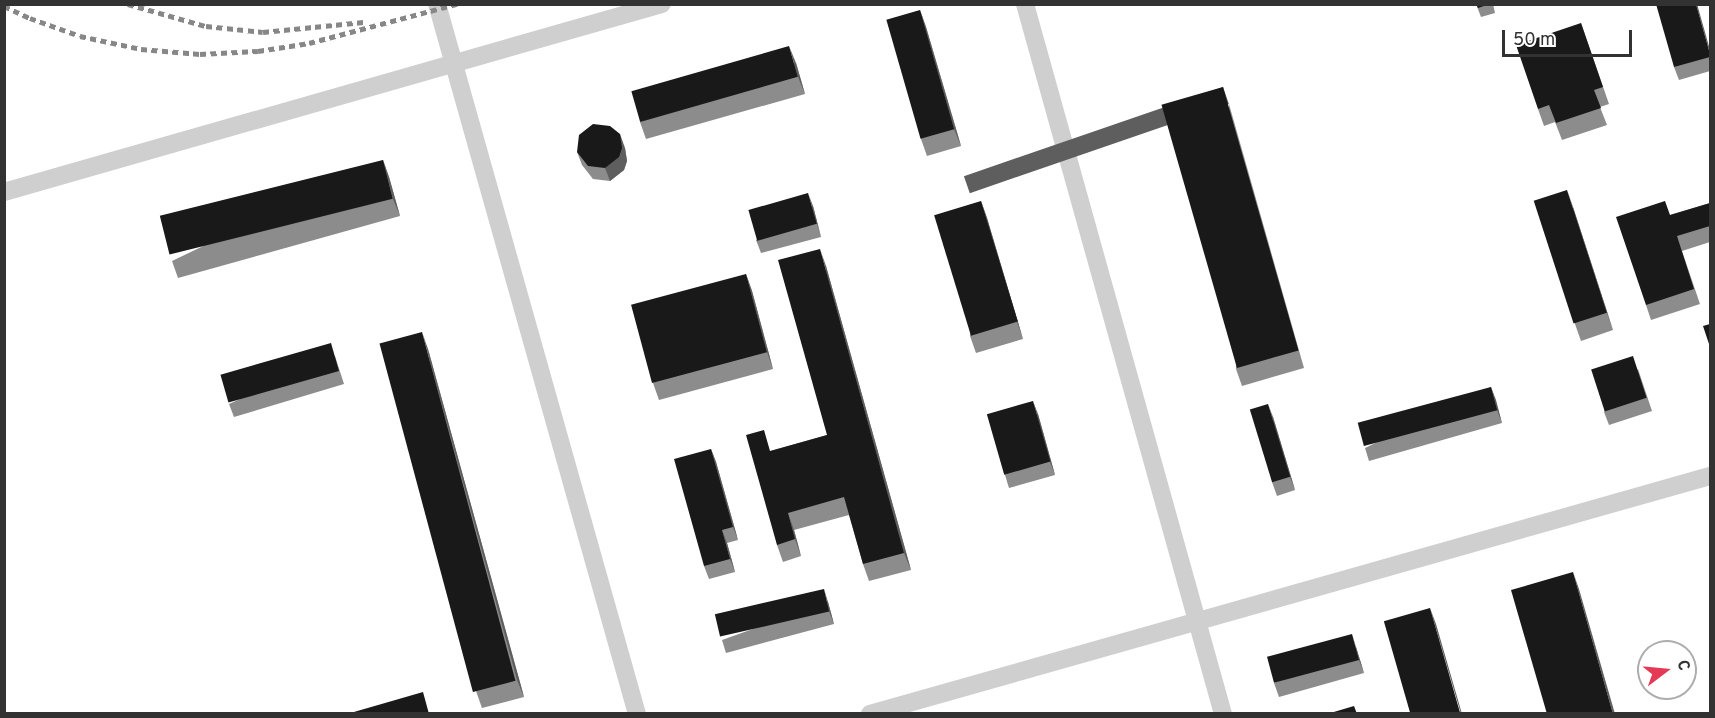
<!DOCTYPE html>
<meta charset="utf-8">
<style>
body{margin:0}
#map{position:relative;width:1715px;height:718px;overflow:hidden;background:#fff;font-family:Overpass,sans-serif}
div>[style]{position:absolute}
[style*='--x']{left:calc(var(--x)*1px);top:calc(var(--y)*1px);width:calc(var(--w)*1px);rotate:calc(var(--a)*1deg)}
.minor>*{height:18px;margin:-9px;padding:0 9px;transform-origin:9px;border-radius:9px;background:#cfcfcf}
.rail>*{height:4.5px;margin-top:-2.25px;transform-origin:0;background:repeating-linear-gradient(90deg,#878787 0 6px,transparent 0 10.5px)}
.wall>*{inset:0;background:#8c8c8c}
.shaded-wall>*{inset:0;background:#5e5e5e;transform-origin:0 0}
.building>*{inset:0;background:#191919;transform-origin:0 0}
span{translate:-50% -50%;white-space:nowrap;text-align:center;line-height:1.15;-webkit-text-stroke:6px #fff;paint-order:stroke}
.frame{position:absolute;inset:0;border:6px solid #323232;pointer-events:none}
.north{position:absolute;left:1637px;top:640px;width:60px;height:60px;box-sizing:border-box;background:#fff;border:2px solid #adadad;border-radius:50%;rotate:74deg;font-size:16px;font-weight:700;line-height:24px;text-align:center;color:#323232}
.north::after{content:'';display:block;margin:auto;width:21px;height:27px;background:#e43a55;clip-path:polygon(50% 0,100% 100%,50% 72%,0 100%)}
.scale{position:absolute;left:1502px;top:30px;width:130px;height:27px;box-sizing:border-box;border:3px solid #323232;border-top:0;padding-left:8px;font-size:18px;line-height:21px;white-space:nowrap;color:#323232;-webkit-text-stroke:4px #fff;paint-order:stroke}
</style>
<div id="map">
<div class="minor">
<i style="--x:437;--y:4;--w:738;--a:74.27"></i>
<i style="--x:1025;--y:4;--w:737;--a:74.42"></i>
<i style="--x:4;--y:192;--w:684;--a:-15.95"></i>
<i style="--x:870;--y:714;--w:873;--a:-15.82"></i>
</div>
<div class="rail">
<i style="--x:128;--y:4;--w:81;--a:15.8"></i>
<i style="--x:206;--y:26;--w:57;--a:6"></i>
<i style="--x:263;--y:32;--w:101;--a:-5.7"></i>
<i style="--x:4;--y:6;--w:29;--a:25"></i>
<i style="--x:30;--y:18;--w:53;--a:19.8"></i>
<i style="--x:80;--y:36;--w:62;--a:12"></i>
<i style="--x:141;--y:49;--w:59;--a:4.8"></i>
<i style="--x:200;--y:54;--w:58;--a:-3"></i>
<i style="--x:258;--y:51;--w:52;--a:-8.9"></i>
<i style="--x:309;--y:43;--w:153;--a:-14.8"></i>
</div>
<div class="wall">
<i style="clip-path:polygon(1476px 4px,1493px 4px,1495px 13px,1481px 17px)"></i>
<i style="clip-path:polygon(920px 10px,926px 27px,961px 146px,927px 156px,921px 139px)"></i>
<i style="clip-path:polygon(1581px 23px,1609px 104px,1600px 107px,1607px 125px,1562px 140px,1555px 122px,1544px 126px,1538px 109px)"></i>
<i style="clip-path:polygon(1710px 50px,1710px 71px,1679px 80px,1674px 67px)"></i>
<i style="clip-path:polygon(796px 63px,805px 94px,646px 139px,640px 122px)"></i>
<i style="clip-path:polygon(1229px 104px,1304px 368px,1242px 386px,1236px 369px)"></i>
<i style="clip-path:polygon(625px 148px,627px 161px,624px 170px,610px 181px,593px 179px,582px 165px,577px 152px)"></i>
<i style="clip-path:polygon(383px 160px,389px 177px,400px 216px,178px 278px,172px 261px)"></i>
<i style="clip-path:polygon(981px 201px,987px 218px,1023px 339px,976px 353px,970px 336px)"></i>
<i style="clip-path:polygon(1710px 203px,1710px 242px,1682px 251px,1700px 304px,1651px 320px,1646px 305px,1670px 215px)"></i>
<i style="clip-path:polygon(813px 206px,821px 237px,761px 253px,756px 240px)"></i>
<i style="clip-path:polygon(1573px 207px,1613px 330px,1581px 341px,1575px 324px)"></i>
<i style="clip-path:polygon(826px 266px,911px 570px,869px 581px,863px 564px,849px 515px,794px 530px,801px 556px,783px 562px,777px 545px,771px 451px,827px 435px)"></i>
<i style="clip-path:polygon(746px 274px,752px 291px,773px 369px,659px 400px,653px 383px)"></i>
<i style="clip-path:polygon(428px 349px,524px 697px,482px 708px,476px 691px)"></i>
<i style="clip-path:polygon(335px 356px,344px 384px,234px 417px,229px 404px)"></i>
<i style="clip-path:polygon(1638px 369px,1652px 411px,1609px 425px,1604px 412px)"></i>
<i style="clip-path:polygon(1491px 387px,1502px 423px,1369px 461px,1365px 448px)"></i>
<i style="clip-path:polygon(1038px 414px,1055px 475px,1009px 488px,1005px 475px)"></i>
<i style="clip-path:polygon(1273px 417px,1295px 490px,1277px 496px,1272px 482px)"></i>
<i style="clip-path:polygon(711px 449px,716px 462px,738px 540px,727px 543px,735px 572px,709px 579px,704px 566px)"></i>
<i style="clip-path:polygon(828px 602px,834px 624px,726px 653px,722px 640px)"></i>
<i style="clip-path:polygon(1356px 647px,1364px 673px,1279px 697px,1274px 683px)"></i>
</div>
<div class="shaded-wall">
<i style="clip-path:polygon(1696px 4px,1697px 4px,1710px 50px,1710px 54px)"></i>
<i style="clip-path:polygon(920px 10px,926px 27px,961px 146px,954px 129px)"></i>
<i style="clip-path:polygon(789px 46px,796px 63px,805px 94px,798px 77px)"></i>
<i style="left:1223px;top:87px;width:18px;height:274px;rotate:71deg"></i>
<i style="clip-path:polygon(620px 134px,625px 148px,627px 161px,624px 170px,610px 181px,605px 168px)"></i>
<i style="clip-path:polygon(383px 160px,389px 177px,400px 216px,393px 199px)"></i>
<i style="clip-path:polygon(1567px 190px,1573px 207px,1613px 330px,1607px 313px)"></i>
<i style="clip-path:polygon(808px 193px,813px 206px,821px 237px,817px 224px)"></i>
<i style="clip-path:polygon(981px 201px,987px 218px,1023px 339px,1017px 322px)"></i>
<i style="clip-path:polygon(820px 249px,826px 266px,911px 570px,904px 553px)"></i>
<i style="clip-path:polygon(746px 274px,752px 291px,773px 369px,767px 352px)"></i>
<i style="clip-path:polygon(422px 332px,428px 349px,524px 697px,517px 680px)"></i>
<i style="clip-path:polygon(1491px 387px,1496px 400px,1502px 423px,1497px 410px)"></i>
<i style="clip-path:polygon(1033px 401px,1038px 414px,1055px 475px,1050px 462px)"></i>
<i style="clip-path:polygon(1268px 404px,1273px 417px,1295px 490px,1290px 477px)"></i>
<i style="clip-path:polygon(711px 449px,716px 462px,738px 540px,733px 527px)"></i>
<i style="clip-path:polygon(788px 513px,794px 530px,801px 556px,795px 539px)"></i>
<i style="clip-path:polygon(722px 530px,727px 543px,735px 572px,730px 559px)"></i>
<i style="clip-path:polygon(1573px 572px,1579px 589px,1615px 714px,1613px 714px)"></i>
<i style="clip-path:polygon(824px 589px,828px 602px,834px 624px,829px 611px)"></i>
<i style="clip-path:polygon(1430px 608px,1436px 624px,1462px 714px,1461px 714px)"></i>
<i style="clip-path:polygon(1352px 634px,1364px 673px,1359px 660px)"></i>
</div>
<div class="building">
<i style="clip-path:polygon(1476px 4px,1490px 4px,1478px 8px)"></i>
<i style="clip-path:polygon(1656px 4px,1696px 4px,1710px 54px,1710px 57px,1674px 67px)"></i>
<i style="left:920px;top:10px;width:124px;height:35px;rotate:74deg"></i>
<i style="clip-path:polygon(1581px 23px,1603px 87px,1594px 90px,1601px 108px,1556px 123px,1549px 105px,1538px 109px,1516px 45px)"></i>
<i style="left:789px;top:46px;width:32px;height:164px;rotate:74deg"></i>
<i style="left:1223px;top:87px;width:274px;height:64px;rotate:74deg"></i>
<i style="clip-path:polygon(593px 124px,610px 126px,620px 134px,622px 148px,619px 157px,605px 168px,588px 166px,577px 152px,579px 135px)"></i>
<i style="left:383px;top:160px;width:40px;height:230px;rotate:76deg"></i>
<i style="left:1567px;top:190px;width:129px;height:35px;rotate:72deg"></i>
<i style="left:808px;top:193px;width:32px;height:62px;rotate:74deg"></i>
<i style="left:981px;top:201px;width:126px;height:49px;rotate:73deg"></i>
<i style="clip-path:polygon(1665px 201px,1670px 215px,1710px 203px,1710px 226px,1677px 236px,1694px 289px,1646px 305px,1616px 217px)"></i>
<i style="clip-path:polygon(820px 249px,904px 553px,863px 564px,844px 497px,788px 513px,795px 539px,777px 545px,746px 435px,764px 430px,770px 451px,827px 435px,778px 260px)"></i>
<i style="left:746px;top:274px;width:81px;height:119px;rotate:75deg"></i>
<i style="clip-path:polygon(1710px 324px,1710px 347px,1703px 326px)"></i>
<i style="left:422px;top:332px;width:361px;height:44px;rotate:75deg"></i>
<i style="left:331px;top:343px;width:29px;height:115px;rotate:74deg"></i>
<i style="left:1633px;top:356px;width:44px;height:44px;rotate:72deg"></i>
<i style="left:1491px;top:387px;width:24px;height:138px;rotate:75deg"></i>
<i style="left:1033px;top:401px;width:63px;height:48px;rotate:74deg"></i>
<i style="left:1268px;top:404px;width:76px;height:19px;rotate:73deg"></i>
<i style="clip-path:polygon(711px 449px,733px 527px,722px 530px,730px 559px,704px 566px,674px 459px)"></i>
<i style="clip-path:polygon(1573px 572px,1613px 714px,1547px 714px,1511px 590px)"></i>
<i style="left:824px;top:589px;width:23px;height:112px;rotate:77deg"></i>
<i style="left:1430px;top:608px;width:110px;height:48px;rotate:74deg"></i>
<i style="left:1352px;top:634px;width:27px;height:88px;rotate:75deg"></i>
<i style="clip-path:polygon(423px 692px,429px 714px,347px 714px)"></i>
<i style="clip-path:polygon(1354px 706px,1357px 714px,1327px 714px)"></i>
</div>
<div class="frame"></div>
<div class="north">С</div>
<div class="scale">50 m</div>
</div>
